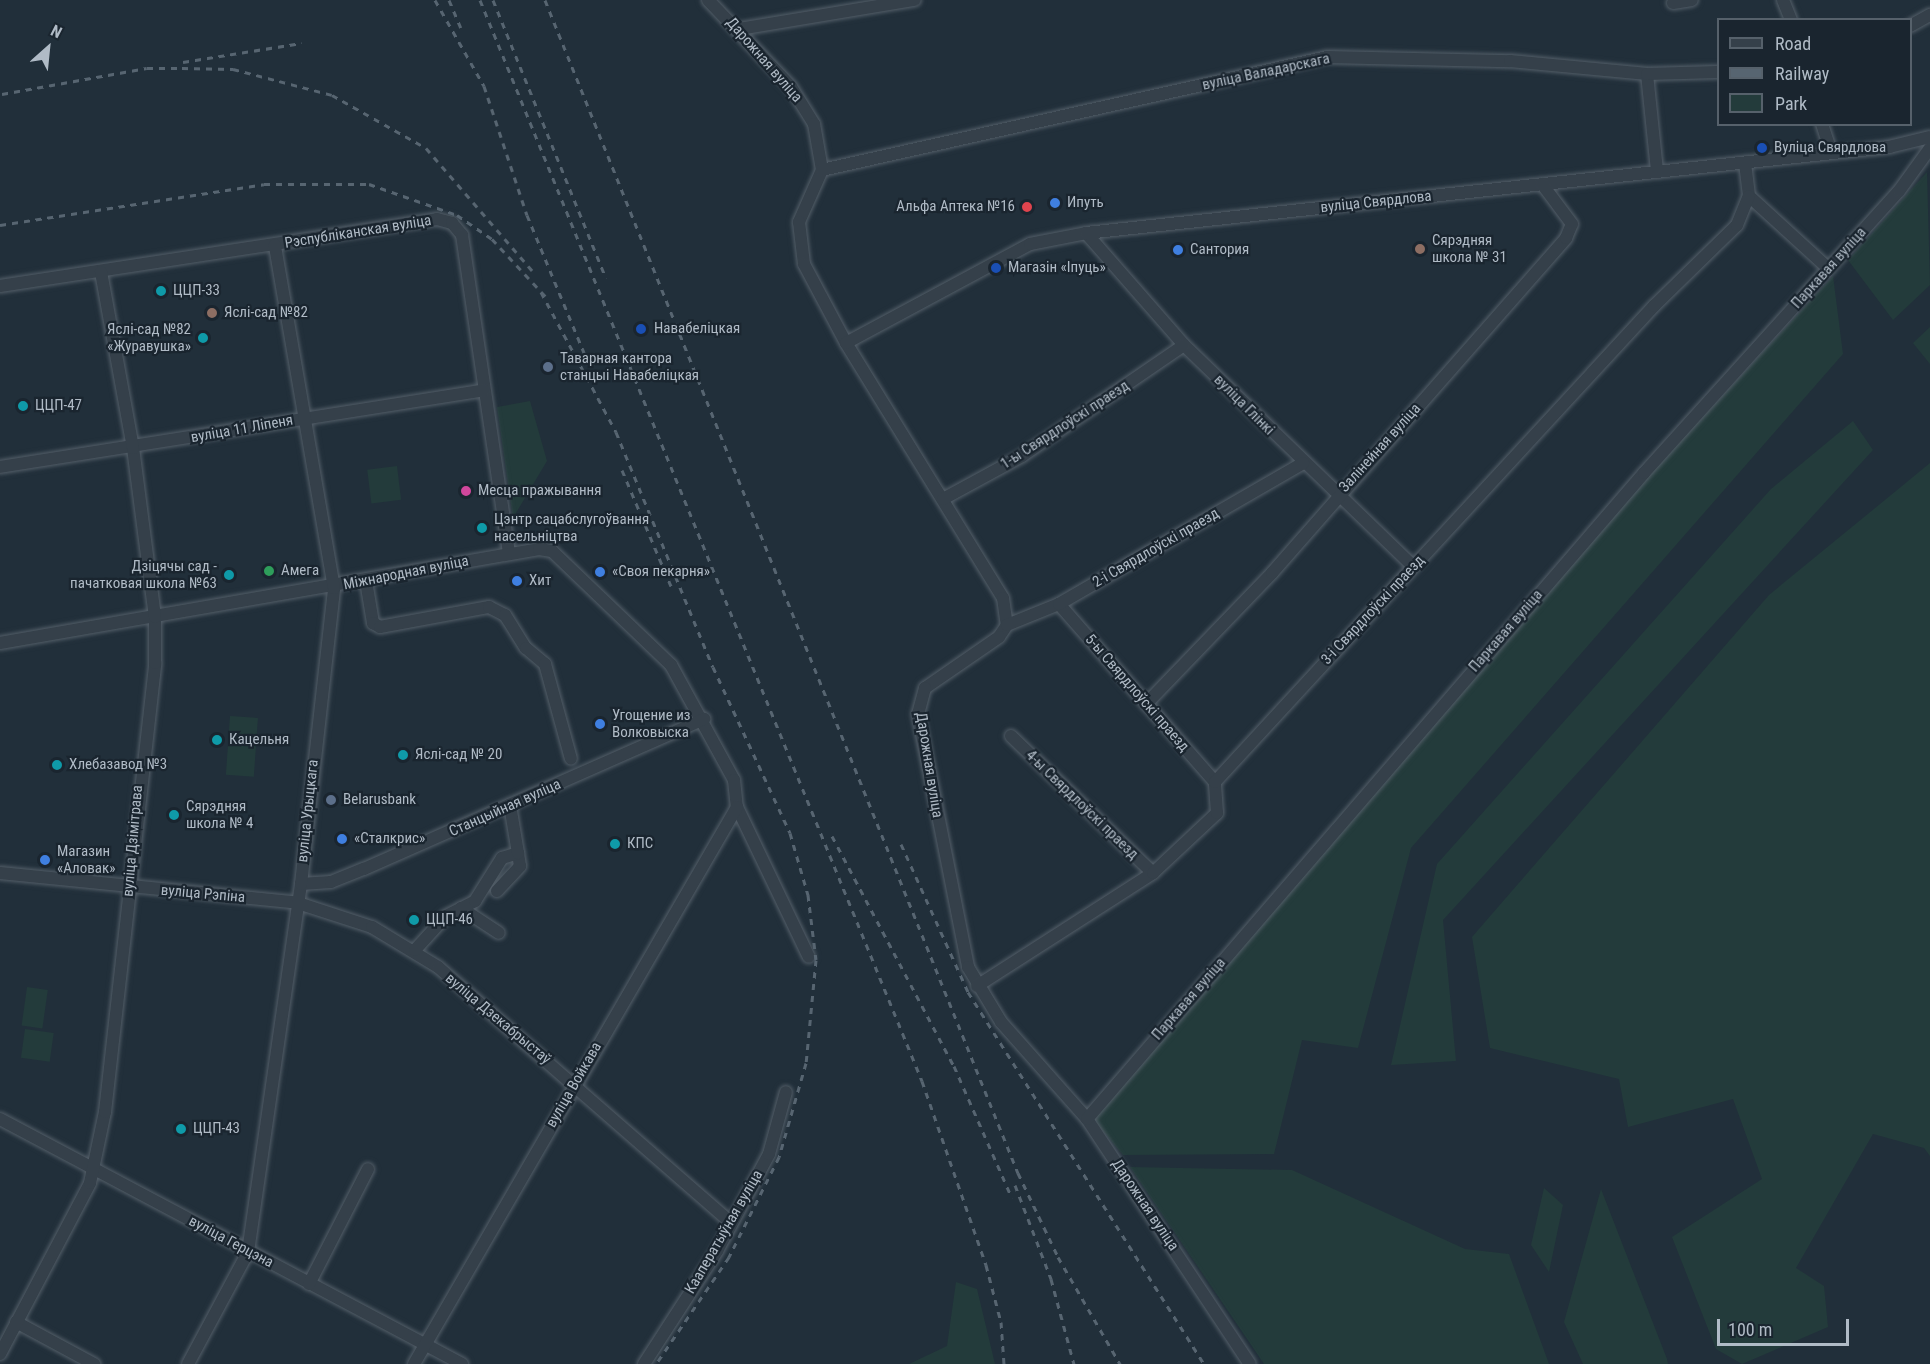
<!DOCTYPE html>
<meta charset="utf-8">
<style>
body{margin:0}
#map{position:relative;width:1930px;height:1364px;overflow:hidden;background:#212f3a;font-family:"Roboto Condensed",sans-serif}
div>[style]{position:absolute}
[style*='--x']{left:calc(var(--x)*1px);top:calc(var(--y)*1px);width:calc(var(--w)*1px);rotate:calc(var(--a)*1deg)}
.green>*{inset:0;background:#233b3b;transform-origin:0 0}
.roads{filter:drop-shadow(0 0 2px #535e68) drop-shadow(0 0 2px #535e68)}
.minor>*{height:12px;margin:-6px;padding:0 6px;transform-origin:6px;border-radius:6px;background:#35404a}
.rail>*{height:3px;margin-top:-1.5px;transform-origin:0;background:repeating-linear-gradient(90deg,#576571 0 6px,transparent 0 12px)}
.dots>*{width:16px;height:16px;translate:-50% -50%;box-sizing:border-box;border:3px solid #1a252f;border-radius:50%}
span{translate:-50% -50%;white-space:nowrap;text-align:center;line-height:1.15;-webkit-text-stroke:4.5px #1a252f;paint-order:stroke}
.street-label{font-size:15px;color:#b0bbc6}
.poi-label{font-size:15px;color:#b0bbc6}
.left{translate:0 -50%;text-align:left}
.right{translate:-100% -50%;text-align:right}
.legend{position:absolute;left:1717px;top:18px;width:195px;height:108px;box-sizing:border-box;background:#1a252f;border:2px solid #56616b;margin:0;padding:8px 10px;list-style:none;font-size:18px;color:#b0bbc6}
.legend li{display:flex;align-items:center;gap:12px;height:30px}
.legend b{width:30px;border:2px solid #56616b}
.north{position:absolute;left:18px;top:18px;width:60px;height:60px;-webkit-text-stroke:4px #1a252f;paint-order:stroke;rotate:27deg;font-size:16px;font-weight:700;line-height:24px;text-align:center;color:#b0bbc6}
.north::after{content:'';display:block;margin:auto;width:21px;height:27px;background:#b0bbc6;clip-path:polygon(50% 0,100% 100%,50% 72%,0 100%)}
.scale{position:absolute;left:1717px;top:1319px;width:132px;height:27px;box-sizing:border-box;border:3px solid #b0bbc6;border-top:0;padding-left:8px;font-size:18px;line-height:21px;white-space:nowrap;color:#b0bbc6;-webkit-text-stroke:4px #1a252f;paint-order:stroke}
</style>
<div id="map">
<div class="green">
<i style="clip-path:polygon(1927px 172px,1930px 285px,1893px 320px,1848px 260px)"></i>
<i style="clip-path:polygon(1833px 276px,1843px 354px,1411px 848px,1358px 1048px,1302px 1040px,1274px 1154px,1123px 1155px,1093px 1119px,1643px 482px)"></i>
<i style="clip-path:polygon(1930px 327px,1930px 364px,1913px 343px)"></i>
<i style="clip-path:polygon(530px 401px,547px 461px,513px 518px,497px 407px)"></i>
<i style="clip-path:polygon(1853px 421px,1873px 450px,1443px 920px,1456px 1061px,1391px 1065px,1437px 864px,1771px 489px)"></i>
<i style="clip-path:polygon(1930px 463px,1930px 1156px,1924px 1148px,1873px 1134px,1796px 1268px,1824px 1286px,1828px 1327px,1742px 1364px,1716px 1349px,1672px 1237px,1762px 1179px,1733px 1099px,1628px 1127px,1619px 1079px,1490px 1048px,1472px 937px,1769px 595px)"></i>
<i style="left:397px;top:466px;width:34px;height:30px;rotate:83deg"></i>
<i style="left:230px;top:716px;width:28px;height:59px;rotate:4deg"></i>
<i style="left:27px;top:987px;width:21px;height:39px;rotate:8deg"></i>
<i style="left:25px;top:1029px;width:29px;height:29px;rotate:8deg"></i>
<i style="clip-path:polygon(1130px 1167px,1292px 1170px,1465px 1249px,1509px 1254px,1549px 1364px,1264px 1364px)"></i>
<i style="clip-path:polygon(1544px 1188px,1563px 1205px,1549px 1272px,1531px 1245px)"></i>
<i style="clip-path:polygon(1601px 1189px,1667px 1359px,1668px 1364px,1583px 1364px,1564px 1322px)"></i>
<i style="clip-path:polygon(956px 1282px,977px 1289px,995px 1364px,909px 1364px,947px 1346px)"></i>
</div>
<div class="roads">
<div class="minor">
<i style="--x:708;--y:0;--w:120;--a:46.3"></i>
<i style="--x:791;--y:87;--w:44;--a:58.1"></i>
<i style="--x:814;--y:124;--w:47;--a:80.1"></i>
<i style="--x:822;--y:170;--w:57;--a:113.9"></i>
<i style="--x:799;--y:222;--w:42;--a:83.2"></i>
<i style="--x:804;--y:264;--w:89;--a:62"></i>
<i style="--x:846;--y:343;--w:299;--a:58.4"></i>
<i style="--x:1003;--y:598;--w:27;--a:82"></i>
<i style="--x:1007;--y:625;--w:14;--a:124"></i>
<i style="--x:999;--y:637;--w:90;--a:145.4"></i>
<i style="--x:925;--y:688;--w:27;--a:105"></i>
<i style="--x:918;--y:714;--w:258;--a:78.8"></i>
<i style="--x:968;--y:967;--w:64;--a:59"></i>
<i style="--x:1001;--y:1022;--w:130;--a:48.4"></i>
<i style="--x:1087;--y:1119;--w:294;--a:56.4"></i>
<i style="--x:1783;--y:0;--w:22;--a:68"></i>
<i style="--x:1673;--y:3;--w:19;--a:-9"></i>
<i style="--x:1910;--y:26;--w:23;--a:-29"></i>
<i style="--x:739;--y:29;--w:178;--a:-9.4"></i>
<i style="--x:1647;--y:74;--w:97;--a:84.1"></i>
<i style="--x:1822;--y:124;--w:29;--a:72"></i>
<i style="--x:1745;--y:163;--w:33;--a:83"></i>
<i style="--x:1749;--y:196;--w:108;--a:42.4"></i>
<i style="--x:822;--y:170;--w:517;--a:-12.61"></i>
<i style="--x:1327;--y:57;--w:183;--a:1.3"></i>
<i style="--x:1510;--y:61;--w:138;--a:5.4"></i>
<i style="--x:1647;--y:74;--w:71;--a:-1.6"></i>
<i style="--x:1086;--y:233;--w:149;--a:48.8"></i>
<i style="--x:1184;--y:345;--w:318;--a:44"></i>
<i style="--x:0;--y:286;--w:442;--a:-8.7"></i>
<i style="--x:437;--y:219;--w:16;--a:15"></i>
<i style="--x:452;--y:223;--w:16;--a:50"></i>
<i style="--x:462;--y:235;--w:322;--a:81.6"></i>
<i style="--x:846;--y:343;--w:209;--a:-28.3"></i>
<i style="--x:1030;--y:244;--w:57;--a:-11.1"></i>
<i style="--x:1086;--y:233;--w:808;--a:-6.11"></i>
<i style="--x:1889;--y:147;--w:42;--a:-13.7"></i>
<i style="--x:0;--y:467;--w:490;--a:-9"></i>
<i style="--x:943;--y:499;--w:90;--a:-28.6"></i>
<i style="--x:1022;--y:456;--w:196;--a:-34.4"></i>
<i style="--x:366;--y:581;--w:43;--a:80.5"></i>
<i style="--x:373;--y:623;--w:8;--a:30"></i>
<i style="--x:380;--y:627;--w:111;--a:-10.4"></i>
<i style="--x:489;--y:607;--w:18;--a:27"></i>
<i style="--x:505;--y:615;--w:39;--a:58"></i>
<i style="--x:526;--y:648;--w:25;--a:40"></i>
<i style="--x:545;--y:664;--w:98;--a:74.7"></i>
<i style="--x:1059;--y:604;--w:237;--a:48.8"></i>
<i style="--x:1007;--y:625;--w:56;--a:-22"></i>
<i style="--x:1059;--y:604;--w:282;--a:-30"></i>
<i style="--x:0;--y:643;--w:547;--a:-9.89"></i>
<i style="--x:539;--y:549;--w:13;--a:9"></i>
<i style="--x:552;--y:551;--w:165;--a:43.8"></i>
<i style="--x:671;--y:665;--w:131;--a:61.3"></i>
<i style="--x:734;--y:780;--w:27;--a:84"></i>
<i style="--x:737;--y:807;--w:166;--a:64.4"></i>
<i style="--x:1146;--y:704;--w:182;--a:-46.1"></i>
<i style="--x:1272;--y:573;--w:446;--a:-48.7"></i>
<i style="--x:1566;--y:238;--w:15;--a:-67"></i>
<i style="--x:1572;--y:224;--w:50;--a:-126.9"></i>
<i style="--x:1011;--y:736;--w:197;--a:44"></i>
<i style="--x:0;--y:873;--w:300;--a:5.7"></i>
<i style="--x:298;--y:903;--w:78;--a:18"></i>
<i style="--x:372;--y:927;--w:77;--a:31.2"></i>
<i style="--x:438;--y:967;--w:386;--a:41.1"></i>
<i style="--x:301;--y:884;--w:30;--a:-4"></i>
<i style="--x:331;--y:882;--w:35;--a:-22"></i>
<i style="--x:364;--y:869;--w:372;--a:-23.8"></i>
<i style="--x:497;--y:891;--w:34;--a:-47"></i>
<i style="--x:520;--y:866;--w:13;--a:-99"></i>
<i style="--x:461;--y:908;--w:45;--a:33.3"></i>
<i style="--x:415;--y:950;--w:46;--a:-47.6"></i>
<i style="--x:446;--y:916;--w:33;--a:-27"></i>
<i style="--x:475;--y:901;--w:51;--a:-57.9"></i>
<i style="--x:502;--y:858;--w:17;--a:-17"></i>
<i style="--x:518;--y:853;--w:49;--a:-99.5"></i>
<i style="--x:977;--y:986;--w:209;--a:-32.7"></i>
<i style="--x:1153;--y:873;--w:88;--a:-43.2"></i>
<i style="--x:1217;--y:813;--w:31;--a:-94"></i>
<i style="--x:1215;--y:782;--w:648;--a:-47.32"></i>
<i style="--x:1654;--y:306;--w:116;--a:-44.3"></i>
<i style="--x:1737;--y:225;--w:31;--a:-68"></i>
<i style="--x:0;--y:1119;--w:523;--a:27.94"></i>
<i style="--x:1087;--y:1119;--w:853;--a:-49.23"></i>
<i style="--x:1644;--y:473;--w:380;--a:-47.9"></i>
<i style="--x:1899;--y:191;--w:53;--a:-54.2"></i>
<i style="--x:309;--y:1284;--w:129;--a:-62.8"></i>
<i style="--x:16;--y:1322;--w:89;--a:28.3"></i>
<i style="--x:0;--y:1354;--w:193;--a:-62.2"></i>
<i style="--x:90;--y:1183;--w:73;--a:-78.1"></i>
<i style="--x:105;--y:1112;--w:452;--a:-83.6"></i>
<i style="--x:155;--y:663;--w:46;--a:-90"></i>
<i style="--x:155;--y:617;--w:170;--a:-97.4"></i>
<i style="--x:133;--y:448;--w:179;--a:-100.3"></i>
<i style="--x:188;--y:1364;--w:127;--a:-61.8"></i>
<i style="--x:248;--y:1252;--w:372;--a:-81.8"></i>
<i style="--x:301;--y:884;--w:298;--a:-83.6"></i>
<i style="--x:334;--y:588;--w:348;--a:-99.8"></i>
<i style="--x:414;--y:1364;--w:644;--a:-59.89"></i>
<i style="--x:644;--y:1364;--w:135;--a:-57.1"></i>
<i style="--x:717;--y:1251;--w:110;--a:-61.8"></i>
<i style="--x:769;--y:1154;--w:64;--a:-74.7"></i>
</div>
</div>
<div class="rail">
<i style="--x:435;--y:0;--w:99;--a:60.3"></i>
<i style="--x:484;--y:86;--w:136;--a:71.6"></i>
<i style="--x:527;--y:215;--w:152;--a:67.5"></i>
<i style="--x:449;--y:0;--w:30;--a:67"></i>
<i style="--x:480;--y:0;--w:1168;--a:67.76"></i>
<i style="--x:922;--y:1081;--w:195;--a:70.8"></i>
<i style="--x:986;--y:1265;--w:59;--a:75.3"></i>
<i style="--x:1001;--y:1322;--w:42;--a:85.9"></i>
<i style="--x:493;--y:0;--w:300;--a:67.9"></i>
<i style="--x:545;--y:0;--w:1265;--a:68.04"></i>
<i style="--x:1018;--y:1173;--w:93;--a:64.5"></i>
<i style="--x:1058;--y:1257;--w:124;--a:59.9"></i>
<i style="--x:183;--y:62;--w:120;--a:-9.1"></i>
<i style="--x:2;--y:94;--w:147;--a:-10.2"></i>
<i style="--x:147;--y:68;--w:35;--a:0"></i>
<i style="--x:182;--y:68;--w:51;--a:1.1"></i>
<i style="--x:233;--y:69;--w:102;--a:14.7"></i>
<i style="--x:332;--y:95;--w:108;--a:29.4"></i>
<i style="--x:426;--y:148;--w:168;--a:49.1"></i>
<i style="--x:0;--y:225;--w:267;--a:-8.8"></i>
<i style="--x:264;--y:184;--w:105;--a:0"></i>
<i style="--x:369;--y:184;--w:93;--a:19.4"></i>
<i style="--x:457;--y:215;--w:42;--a:34.4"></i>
<i style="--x:492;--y:239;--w:79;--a:47"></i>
<i style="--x:541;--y:292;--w:159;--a:61.8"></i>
<i style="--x:616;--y:432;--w:254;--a:67.6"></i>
<i style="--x:713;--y:667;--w:183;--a:65.1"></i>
<i style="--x:790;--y:833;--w:65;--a:73.8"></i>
<i style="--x:808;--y:895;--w:65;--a:83"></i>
<i style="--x:816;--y:960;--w:103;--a:95.5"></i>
<i style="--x:806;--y:1063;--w:98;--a:106"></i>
<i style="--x:779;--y:1157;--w:112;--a:116.6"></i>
<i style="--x:729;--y:1257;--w:130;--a:124.3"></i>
<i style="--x:622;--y:470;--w:126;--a:67.1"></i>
<i style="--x:832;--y:836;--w:260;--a:62.1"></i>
<i style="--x:954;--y:1066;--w:144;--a:66.3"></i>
<i style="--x:901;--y:844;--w:162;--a:65.6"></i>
<i style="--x:968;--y:992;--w:441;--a:57.6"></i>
<i style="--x:1015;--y:1185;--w:101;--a:69"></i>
<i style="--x:1051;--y:1279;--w:88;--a:74.9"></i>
</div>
<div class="dots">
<i style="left:1762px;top:148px;background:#1a4fb4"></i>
<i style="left:1055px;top:203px;background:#3f7fe0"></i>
<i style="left:1027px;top:207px;background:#e0444e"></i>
<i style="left:1420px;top:249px;background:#8d6e63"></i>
<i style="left:1178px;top:250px;background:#3f7fe0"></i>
<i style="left:996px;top:268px;background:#1a4fb4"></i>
<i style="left:161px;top:291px;background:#0f9aa8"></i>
<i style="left:212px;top:313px;background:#8d6e63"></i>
<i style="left:641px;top:329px;background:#1a4fb4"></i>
<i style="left:203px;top:338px;background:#0f9aa8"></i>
<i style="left:548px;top:367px;background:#5c6f8a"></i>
<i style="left:23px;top:406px;background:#0f9aa8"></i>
<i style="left:466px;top:491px;background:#d1479c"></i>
<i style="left:482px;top:528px;background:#0f9aa8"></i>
<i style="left:269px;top:571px;background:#2e9e5b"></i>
<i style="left:600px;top:572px;background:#3f7fe0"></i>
<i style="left:229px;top:575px;background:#0f9aa8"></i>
<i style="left:517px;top:581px;background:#3f7fe0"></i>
<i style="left:600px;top:724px;background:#3f7fe0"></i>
<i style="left:217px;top:740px;background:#0f9aa8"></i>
<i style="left:403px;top:755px;background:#0f9aa8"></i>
<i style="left:57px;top:765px;background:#0f9aa8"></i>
<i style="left:331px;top:800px;background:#5c6f8a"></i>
<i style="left:174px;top:815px;background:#0f9aa8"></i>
<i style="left:342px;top:839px;background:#3f7fe0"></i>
<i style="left:615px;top:844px;background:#0f9aa8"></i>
<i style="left:45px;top:860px;background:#3f7fe0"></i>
<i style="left:414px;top:920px;background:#0f9aa8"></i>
<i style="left:181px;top:1129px;background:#0f9aa8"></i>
</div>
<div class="street-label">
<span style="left:764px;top:60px;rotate:49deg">Дарожная вуліца</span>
<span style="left:1266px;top:72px;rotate:-12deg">вуліца Валадарскага</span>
<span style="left:1376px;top:202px;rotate:-6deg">вуліца Свярдлова</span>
<span style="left:358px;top:232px;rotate:-9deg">Рэспубліканская вуліца</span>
<span style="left:1829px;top:268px;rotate:-48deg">Паркавая вуліца</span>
<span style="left:1244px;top:405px;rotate:45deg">вуліца Глінкі</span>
<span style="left:1065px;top:425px;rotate:-33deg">1-ы Свярдлоўскі праезд</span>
<span style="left:242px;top:429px;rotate:-10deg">вуліца 11 Ліпеня</span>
<span style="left:1380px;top:448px;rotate:-48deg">Залінейная вуліца</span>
<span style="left:1156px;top:548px;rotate:-30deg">2-і Свярдлоўскі праезд</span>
<span style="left:406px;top:573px;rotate:-11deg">Міжнародная вуліца</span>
<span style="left:1373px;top:610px;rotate:-47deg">3-і Свярдлоўскі праезд</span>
<span style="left:1506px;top:631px;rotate:-49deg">Паркавая вуліца</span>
<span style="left:1137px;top:693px;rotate:49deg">5-ы Свярдлоўскі праезд</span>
<span style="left:929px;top:765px;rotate:81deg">Дарожная вуліца</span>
<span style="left:1082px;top:805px;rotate:44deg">4-ы Свярдлоўскі праезд</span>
<span style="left:505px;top:808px;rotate:-24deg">Станцыйная вуліца</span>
<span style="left:308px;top:811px;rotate:-84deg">вуліца Урыцкага</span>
<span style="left:133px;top:841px;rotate:-85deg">вуліца Дзімітрава</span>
<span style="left:203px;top:894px;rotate:5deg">вуліца Рэпіна</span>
<span style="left:1189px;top:999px;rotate:-49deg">Паркавая вуліца</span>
<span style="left:498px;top:1019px;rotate:40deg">вуліца Дзекабрыстаў</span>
<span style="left:574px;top:1085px;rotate:-60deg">вуліца Войкава</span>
<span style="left:1145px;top:1205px;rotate:56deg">Дарожная вуліца</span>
<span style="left:724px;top:1232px;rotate:-60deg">Кааператыўная вуліца</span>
<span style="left:231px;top:1242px;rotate:28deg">вуліца Герцэна</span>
</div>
<div class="poi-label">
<span class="left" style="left:1774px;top:148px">Вуліца Свярдлова</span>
<span class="left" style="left:1067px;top:203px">Ипуть</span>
<span class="right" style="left:1015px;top:207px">Альфа Аптека №16</span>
<span class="left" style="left:1432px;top:249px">Сярэдняя<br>школа № 31</span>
<span class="left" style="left:1190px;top:250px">Сантория</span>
<span class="left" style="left:1008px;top:268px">Магазін «Іпуць»</span>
<span class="left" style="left:173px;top:291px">ЦЦП-33</span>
<span class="left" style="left:224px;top:313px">Яслі-сад №82</span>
<span class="right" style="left:191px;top:338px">Яслі-сад №82<br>«Журавушка»</span>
<span class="left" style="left:654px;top:329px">Навабеліцкая</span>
<span class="left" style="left:560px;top:367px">Таварная кантора<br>станцыі Навабеліцкая</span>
<span class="left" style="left:35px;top:406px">ЦЦП-47</span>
<span class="left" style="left:478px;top:491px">Месца пражывання</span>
<span class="left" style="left:494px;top:528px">Цэнтр сацабслугоўвання<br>насельніцтва</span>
<span class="right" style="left:217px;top:575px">Дзіцячы сад -<br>пачатковая школа №63</span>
<span class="left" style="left:281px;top:571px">Амега</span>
<span class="left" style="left:612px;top:572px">«Своя пекарня»</span>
<span class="left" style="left:529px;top:581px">Хит</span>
<span class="left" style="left:612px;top:724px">Угощение из<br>Волковыска</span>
<span class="left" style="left:229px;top:740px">Кацельня</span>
<span class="left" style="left:415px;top:755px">Яслі-сад № 20</span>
<span class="left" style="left:69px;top:765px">Хлебазавод №3</span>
<span class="left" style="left:343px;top:800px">Belarusbank</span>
<span class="left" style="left:186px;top:815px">Сярэдняя<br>школа № 4</span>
<span class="left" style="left:354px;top:839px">«Сталкрис»</span>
<span class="left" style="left:627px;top:844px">КПС</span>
<span class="left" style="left:57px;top:860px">Магазин<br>«Аловак»</span>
<span class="left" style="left:426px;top:920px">ЦЦП-46</span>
<span class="left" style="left:193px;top:1129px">ЦЦП-43</span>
</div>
<ul class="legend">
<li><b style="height:8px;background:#35404a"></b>Road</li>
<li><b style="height:8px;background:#576571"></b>Railway</li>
<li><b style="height:16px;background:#233b3b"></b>Park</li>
</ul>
<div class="north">N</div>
<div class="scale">100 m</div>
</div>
